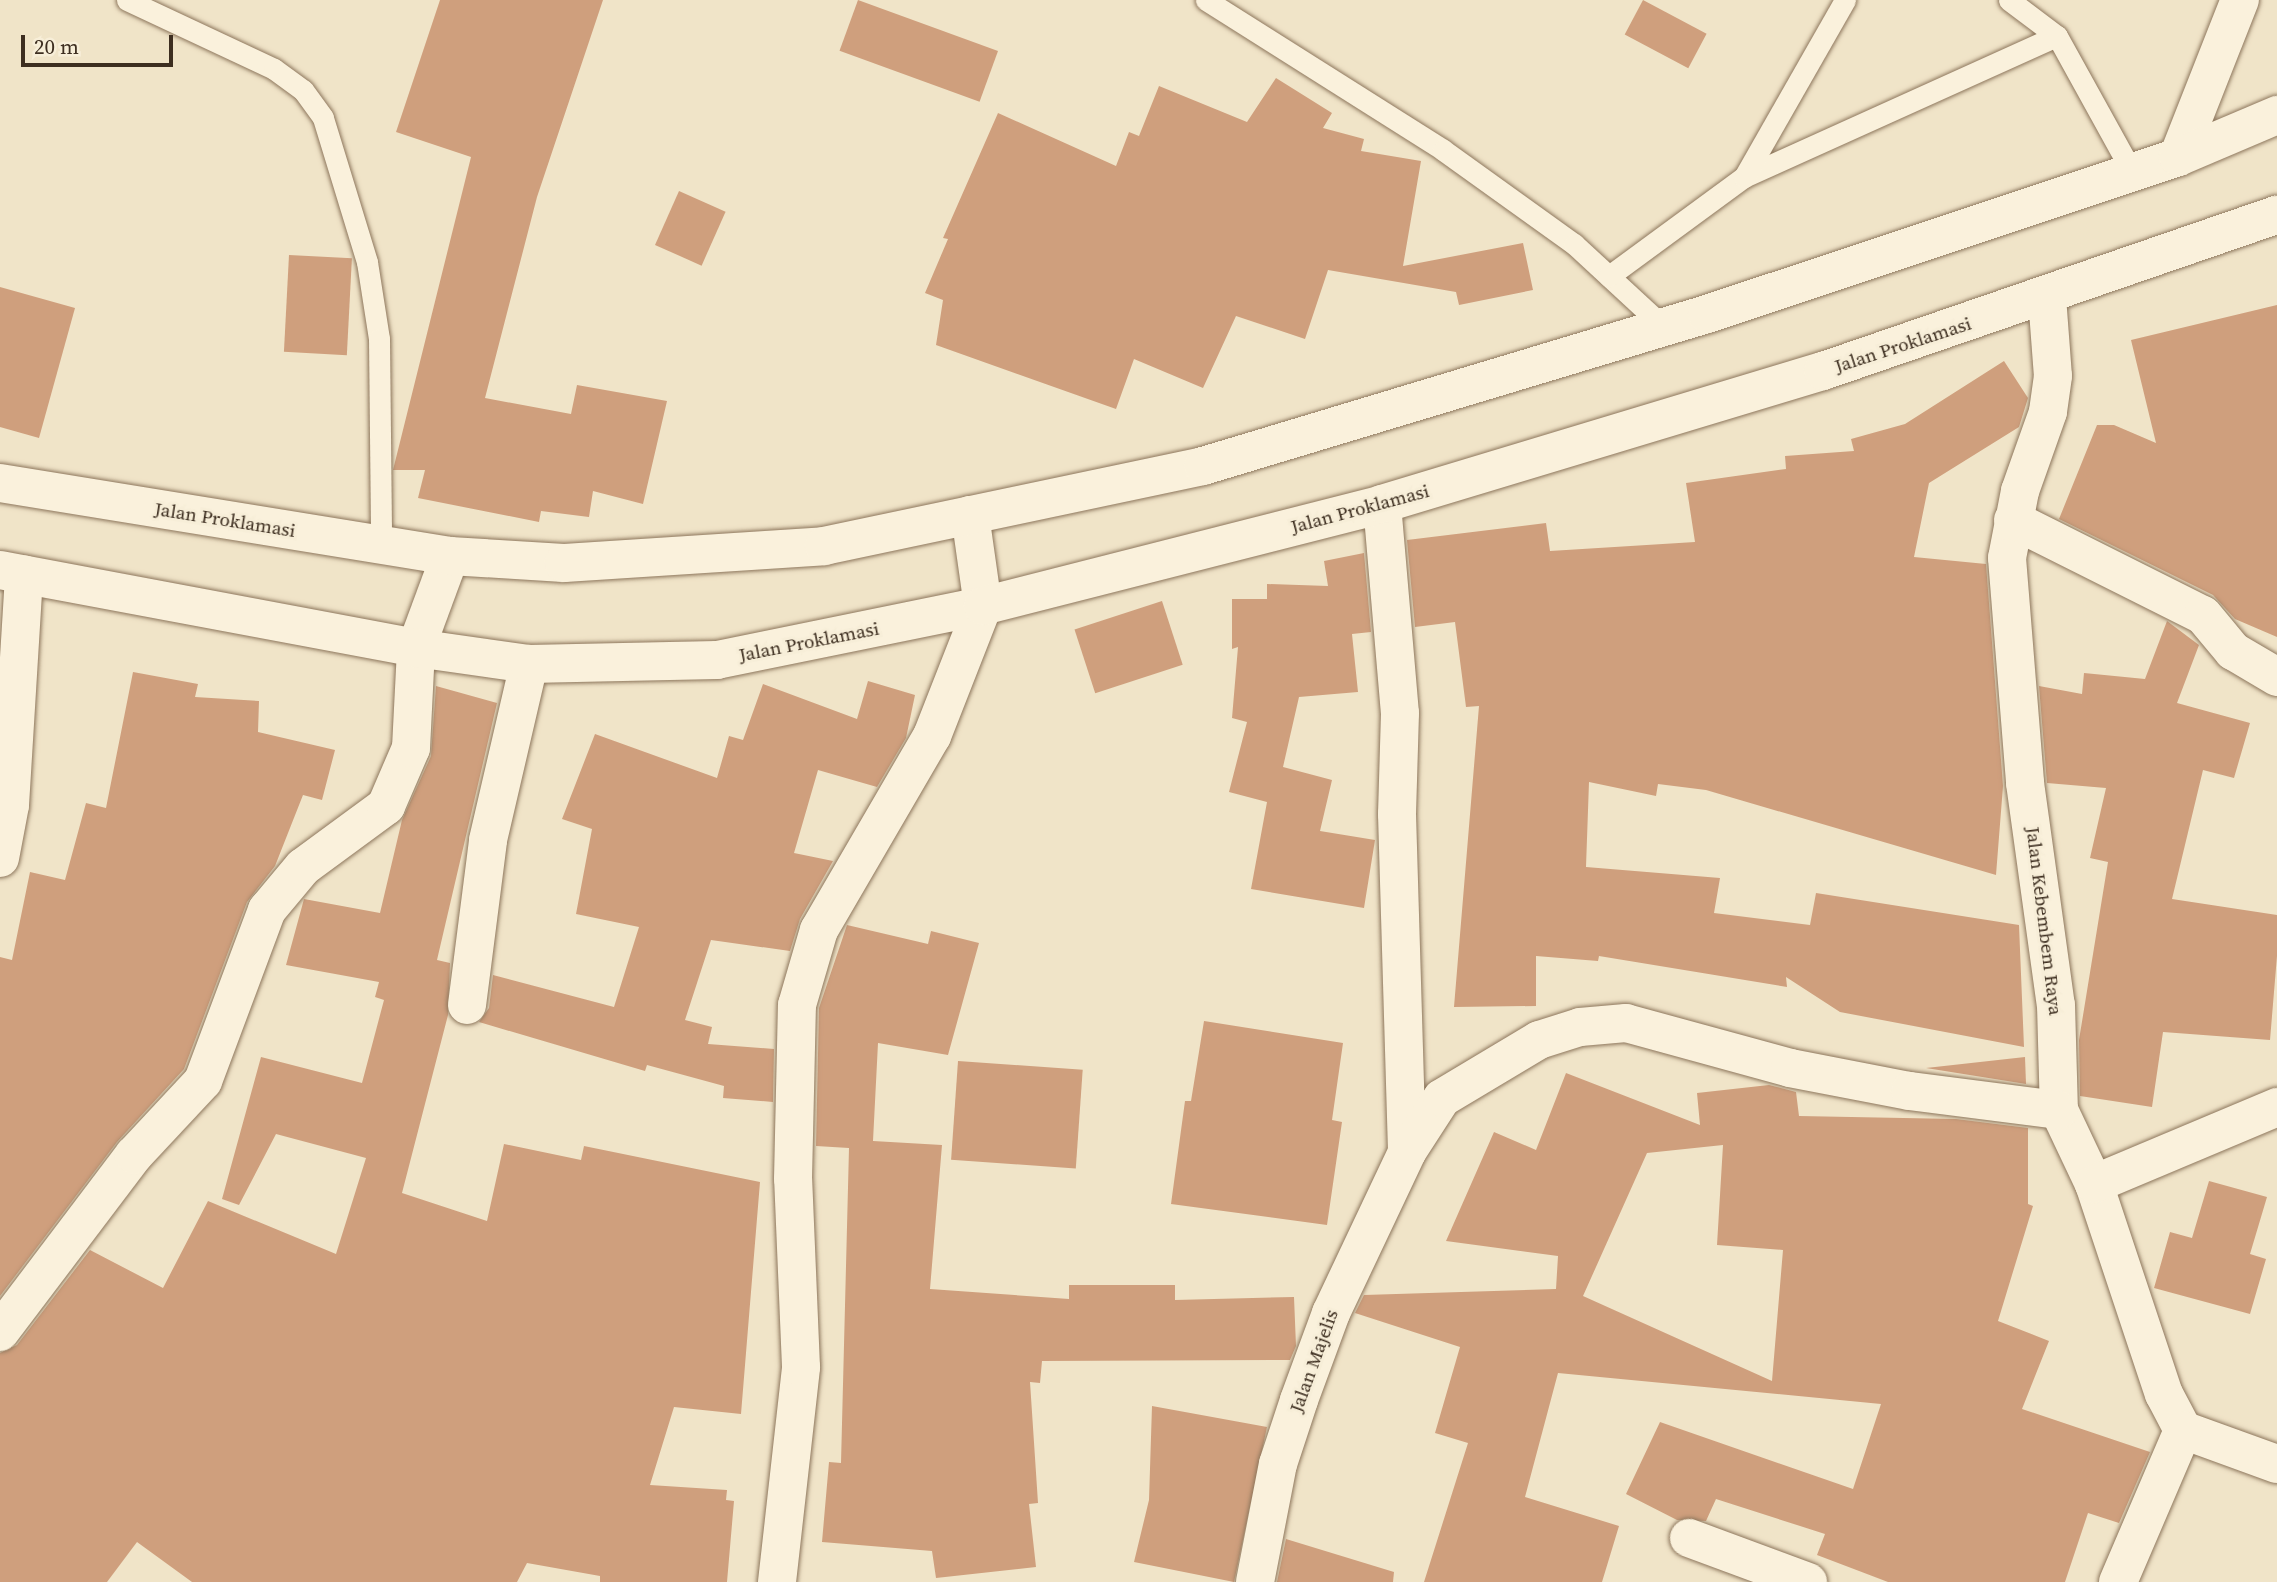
<!DOCTYPE html>
<style>
body{margin:0}
#map{position:relative;width:2277px;height:1582px;overflow:hidden;background:#f0e4c8;font-family:"Source Serif 4",serif}
div>[style]{position:absolute}
[style*='--x']{left:calc(var(--x)*1px);top:calc(var(--y)*1px);width:calc(var(--w)*1px);rotate:calc(var(--a)*1deg)}
.building>*{inset:0;background:#cf9f7d;transform-origin:0 0}
.roads{filter:drop-shadow(0 0 2px #8d765c) drop-shadow(0 0 2px #8d765c)}
.service>*{height:21px;margin:-10.5px;padding:0 10.5px;transform-origin:10.5px;border-radius:10.5px;background:#faf1dc}
.minor>*{height:38px;margin:-19px;padding:0 19px;transform-origin:19px;border-radius:19px;background:#faf1dc}
.tertiary>*{height:38px;margin:-19px;padding:0 19px;transform-origin:19px;border-radius:19px;background:#faf1dc}
span{translate:-50% -50%;white-space:nowrap;text-align:center;line-height:1.15;-webkit-text-stroke:6px #f7eed8;paint-order:stroke}
.street-label{font-size:19px;color:#3d2e20}
.scale{position:absolute;left:21px;top:35px;width:152px;height:32px;box-sizing:border-box;border:4px solid #3d2e20;border-top:0;padding-left:9px;font-size:21px;line-height:24px;white-space:nowrap;color:#3d2e20;-webkit-text-stroke:5px #f7eed8;paint-order:stroke}
</style>
<div id="map">
<div class="building">
<i style="clip-path:polygon(440px 0,603px 0,537px 197px,485px 398px,571px 414px,577px 385px,667px 401px,643px 504px,593px 491px,589px 517px,541px 511px,539px 522px,418px 498px,425px 470px,393px 470px,471px 157px,396px 132px)"></i>
<i style="left:858px;top:0;width:149px;height:54px;rotate:20deg"></i>
<i style="left:1643px;top:0;width:72px;height:39px;rotate:28deg"></i>
<i style="clip-path:polygon(1276px 78px,1332px 113px,1323px 128px,1364px 139px,1361px 151px,1421px 161px,1403px 266px,1523px 243px,1533px 290px,1459px 305px,1456px 292px,1328px 270px,1305px 339px,1236px 316px,1203px 388px,1134px 359px,1116px 409px,936px 345px,943px 300px,925px 293px,948px 239px,943px 238px,998px 113px,1116px 166px,1129px 132px,1139px 136px,1159px 86px,1247px 122px)"></i>
<i style="left:679px;top:191px;width:51px;height:59px;rotate:24deg"></i>
<i style="left:289px;top:255px;width:63px;height:97px;rotate:3deg"></i>
<i style="clip-path:polygon(0 287px,75px 308px,39px 438px,0 427px)"></i>
<i style="clip-path:polygon(2277px 305px,2277px 637px,2235px 619px,2213px 595px,2059px 519px,2097px 425px,2114px 425px,2156px 443px,2131px 340px)"></i>
<i style="clip-path:polygon(2004px 361px,2028px 398px,2019px 427px,1929px 483px,1914px 557px,1986px 564px,2003px 786px,1996px 875px,1706px 790px,1658px 784px,1656px 796px,1589px 782px,1586px 867px,1720px 878px,1714px 913px,1810px 925px,1816px 893px,2019px 925px,2024px 1047px,1840px 1012px,1786px 977px,1787px 987px,1599px 956px,1598px 961px,1536px 956px,1536px 1006px,1454px 1007px,1479px 706px,1466px 707px,1455px 622px,1415px 627px,1407px 540px,1546px 523px,1550px 551px,1695px 542px,1686px 483px,1786px 469px,1785px 456px,1854px 451px,1851px 439px,1905px 424px)"></i>
<i style="clip-path:polygon(1364px 553px,1371px 632px,1352px 634px,1358px 692px,1299px 697px,1283px 767px,1332px 780px,1320px 831px,1375px 840px,1364px 908px,1251px 889px,1267px 802px,1229px 792px,1247px 722px,1232px 718px,1238px 647px,1232px 649px,1232px 599px,1267px 599px,1267px 584px,1328px 586px,1324px 561px)"></i>
<i style="left:1162px;top:601px;width:67px;height:92px;rotate:72deg"></i>
<i style="clip-path:polygon(2167px 621px,2199px 645px,2177px 703px,2250px 723px,2234px 778px,2203px 770px,2172px 899px,2277px 915px,2277px 956px,2270px 1040px,2163px 1032px,2152px 1107px,2080px 1096px,2079px 1040px,2108px 862px,2090px 858px,2106px 788px,2047px 783px,2039px 686px,2082px 694px,2084px 673px,2145px 679px)"></i>
<i style="clip-path:polygon(133px 672px,198px 684px,195px 697px,259px 701px,258px 732px,335px 750px,322px 800px,303px 795px,275px 866px,247px 902px,184px 1069px,117px 1142px,0 1296px,0 957px,12px 960px,30px 872px,65px 880px,86px 803px,106px 808px)"></i>
<i style="clip-path:polygon(868px 681px,915px 695px,906px 738px,877px 787px,818px 770px,794px 853px,833px 861px,800px 919px,790px 951px,711px 940px,685px 1020px,712px 1027px,708px 1044px,774px 1049px,773px 1102px,723px 1098px,724px 1086px,647px 1065px,645px 1071px,479px 1022px,489px 1008px,493px 975px,614px 1007px,639px 927px,576px 914px,592px 829px,562px 819px,595px 734px,717px 778px,729px 736px,743px 740px,763px 684px,857px 719px)"></i>
<i style="clip-path:polygon(436px 686px,497px 703px,437px 960px,450px 963px,448px 1015px,402px 1193px,487px 1221px,504px 1144px,581px 1160px,584px 1146px,760px 1182px,741px 1414px,674px 1407px,650px 1485px,727px 1490px,726px 1500px,734px 1501px,727px 1582px,600px 1582px,600px 1576px,527px 1563px,517px 1582px,192px 1582px,137px 1542px,107px 1582px,0 1582px,0 1353px,17px 1345px,90px 1250px,163px 1288px,208px 1201px,336px 1254px,366px 1158px,276px 1134px,239px 1205px,222px 1199px,261px 1057px,362px 1083px,384px 1000px,375px 997px,379px 982px,286px 965px,304px 899px,380px 913px,402px 820px,431px 756px)"></i>
<i style="clip-path:polygon(847px 925px,928px 944px,931px 931px,979px 943px,948px 1055px,878px 1043px,873px 1141px,942px 1145px,930px 1289px,1069px 1299px,1069px 1285px,1175px 1285px,1175px 1300px,1294px 1297px,1296px 1346px,1290px 1360px,1042px 1361px,1040px 1383px,1030px 1382px,1038px 1503px,1029px 1504px,1036px 1567px,936px 1578px,932px 1551px,822px 1542px,829px 1462px,841px 1463px,849px 1148px,816px 1146px,819px 1008px)"></i>
<i style="clip-path:polygon(1204px 1021px,1343px 1043px,1332px 1120px,1342px 1122px,1327px 1225px,1171px 1204px,1185px 1101px,1191px 1101px)"></i>
<i style="clip-path:polygon(2025px 1057px,2026px 1084px,1926px 1068px)"></i>
<i style="left:958px;top:1061px;width:125px;height:99px;rotate:4deg"></i>
<i style="clip-path:polygon(evenodd,1566px 1073px,1700px 1125px,1697px 1093px,1769px 1085px,1796px 1092px,1799px 1116px,1956px 1119px,2028px 1128px,2028px 1204px,2033px 1206px,1998px 1321px,2049px 1341px,2022px 1409px,2150px 1452px,2119px 1523px,2088px 1513px,2065px 1582px,1888px 1582px,1817px 1555px,1825px 1534px,1716px 1499px,1706px 1521px,1677px 1520px,1626px 1494px,1660px 1422px,1853px 1489px,1881px 1404px,1558px 1373px,1525px 1497px,1619px 1526px,1602px 1582px,1424px 1582px,1468px 1443px,1435px 1433px,1460px 1347px,1355px 1313px,1364px 1295px,1556px 1289px,1558px 1256px,1446px 1241px,1494px 1132px,1536px 1150px,1566px 1073px,1723px 1145px,1717px 1245px,1783px 1250px,1772px 1381px,1583px 1296px,1647px 1153px,1723px 1145px)"></i>
<i style="clip-path:polygon(2209px 1181px,2267px 1197px,2250px 1254px,2266px 1259px,2250px 1314px,2154px 1288px,2170px 1232px,2192px 1238px)"></i>
<i style="clip-path:polygon(1152px 1406px,1267px 1427px,1234px 1582px,1134px 1562px,1149px 1500px)"></i>
<i style="clip-path:polygon(1286px 1539px,1394px 1572px,1393px 1582px,1277px 1582px)"></i>
</div>
<div class="roads">
<div class="service">
<i style="--x:127;--y:0;--w:162;--a:25.1"></i>
<i style="--x:274;--y:69;--w:36;--a:36"></i>
<i style="--x:303;--y:90;--w:34;--a:54"></i>
<i style="--x:323;--y:118;--w:151;--a:73"></i>
<i style="--x:367;--y:262;--w:78;--a:81.1"></i>
<i style="--x:379;--y:339;--w:205;--a:89.4"></i>
<i style="--x:1206;--y:0;--w:280;--a:32.3"></i>
<i style="--x:1443;--y:150;--w:161;--a:35.7"></i>
<i style="--x:1574;--y:244;--w:121;--a:42.7"></i>
<i style="--x:2009;--y:0;--w:60;--a:36.9"></i>
<i style="--x:2057;--y:36;--w:153;--a:61.1"></i>
<i style="--x:1744;--y:177;--w:343;--a:-24.3"></i>
<i style="--x:1609;--y:276;--w:167;--a:-36.3"></i>
<i style="--x:1744;--y:177;--w:204;--a:-60.3"></i>
</div>
<div class="minor">
<i style="--x:2178;--y:157;--w:169;--a:-68.5"></i>
<i style="--x:2047;--y:297;--w:79;--a:85.7"></i>
<i style="--x:2053;--y:376;--w:36;--a:98"></i>
<i style="--x:2048;--y:412;--w:84;--a:109.5"></i>
<i style="--x:2020;--y:491;--w:68;--a:101"></i>
<i style="--x:2007;--y:558;--w:226;--a:85.4"></i>
<i style="--x:2025;--y:783;--w:224;--a:82.1"></i>
<i style="--x:2056;--y:1005;--w:105;--a:88.4"></i>
<i style="--x:2059;--y:1110;--w:82;--a:64.7"></i>
<i style="--x:2094;--y:1184;--w:221;--a:71.6"></i>
<i style="--x:2164;--y:1394;--w:41;--a:62.2"></i>
<i style="--x:2183;--y:1430;--w:100;--a:19.9"></i>
<i style="--x:1382;--y:504;--w:210;--a:85.1"></i>
<i style="--x:1400;--y:713;--w:101;--a:91.7"></i>
<i style="--x:1397;--y:814;--w:338;--a:88.3"></i>
<i style="--x:2013;--y:520;--w:212;--a:26.6"></i>
<i style="--x:2203;--y:615;--w:47;--a:50.2"></i>
<i style="--x:2233;--y:651;--w:51;--a:30.6"></i>
<i style="--x:0;--y:858;--w:54;--a:-79.3"></i>
<i style="--x:10;--y:805;--w:231;--a:-86.5"></i>
<i style="--x:467;--y:1005;--w:166;--a:-82.7"></i>
<i style="--x:488;--y:840;--w:181;--a:-76.9"></i>
<i style="--x:2094;--y:1184;--w:199;--a:-22.8"></i>
<i style="--x:0;--y:1332;--w:222;--a:-52.9"></i>
<i style="--x:134;--y:1155;--w:101;--a:-47"></i>
<i style="--x:203;--y:1081;--w:183;--a:-69.5"></i>
<i style="--x:267;--y:910;--w:56;--a:-50.1"></i>
<i style="--x:303;--y:867;--w:103;--a:-36.3"></i>
<i style="--x:386;--y:806;--w:63;--a:-66.7"></i>
<i style="--x:411;--y:748;--w:100;--a:-87.1"></i>
<i style="--x:416;--y:648;--w:98;--a:-69.7"></i>
<i style="--x:1689;--y:1538;--w:127;--a:20.3"></i>
<i style="--x:777;--y:1582;--w:216;--a:-83.6"></i>
<i style="--x:801;--y:1367;--w:188;--a:-92.4"></i>
<i style="--x:793;--y:1179;--w:174;--a:-88.7"></i>
<i style="--x:797;--y:1005;--w:78;--a:-73.7"></i>
<i style="--x:819;--y:930;--w:225;--a:-59.8"></i>
<i style="--x:932;--y:736;--w:140;--a:-68.6"></i>
<i style="--x:983;--y:606;--w:92;--a:-98.1"></i>
<i style="--x:1255;--y:1582;--w:120;--a:-79"></i>
<i style="--x:1278;--y:1464;--w:67;--a:-71.8"></i>
<i style="--x:1299;--y:1400;--w:93;--a:-69.8"></i>
<i style="--x:1331;--y:1313;--w:178;--a:-64.7"></i>
<i style="--x:1407;--y:1152;--w:64;--a:-57.1"></i>
<i style="--x:1442;--y:1098;--w:113;--a:-30.9"></i>
<i style="--x:1539;--y:1040;--w:43;--a:-17.6"></i>
<i style="--x:1580;--y:1027;--w:46;--a:-5"></i>
<i style="--x:1626;--y:1023;--w:170;--a:15.3"></i>
<i style="--x:1790;--y:1068;--w:122;--a:10.9"></i>
<i style="--x:1910;--y:1091;--w:150;--a:7.3"></i>
<i style="--x:2118;--y:1582;--w:165;--a:-66.8"></i>
</div>
<div class="tertiary">
<i style="--x:0;--y:483;--w:456;--a:9.2"></i>
<i style="--x:450;--y:556;--w:114;--a:3.5"></i>
<i style="--x:564;--y:563;--w:261;--a:-3.7"></i>
<i style="--x:824;--y:546;--w:387;--a:-11.9"></i>
<i style="--x:1203;--y:466;--w:526;--a:-16.78"></i>
<i style="--x:1707;--y:314;--w:496;--a:-18.4"></i>
<i style="--x:2178;--y:157;--w:108;--a:-23"></i>
<i style="--x:0;--y:570;--w:423;--a:10.6"></i>
<i style="--x:416;--y:648;--w:114;--a:8.1"></i>
<i style="--x:529;--y:664;--w:188;--a:-1.2"></i>
<i style="--x:717;--y:660;--w:271;--a:-11.5"></i>
<i style="--x:983;--y:606;--w:412;--a:-14.3"></i>
<i style="--x:1382;--y:504;--w:461;--a:-16.8"></i>
<i style="--x:1823;--y:371;--w:480;--a:-19"></i>
</div>
</div>
<div class="street-label">
<span style="left:1903px;top:345px;rotate:-18deg">Jalan Proklamasi</span>
<span style="left:1360px;top:509px;rotate:-15deg">Jalan Proklamasi</span>
<span style="left:225px;top:520px;rotate:9deg">Jalan Proklamasi</span>
<span style="left:809px;top:642px;rotate:-11deg">Jalan Proklamasi</span>
<span style="left:2044px;top:921px;rotate:83deg">Jalan Kebembem Raya</span>
<span style="left:1314px;top:1361px;rotate:-70deg">Jalan Majelis</span>
</div>
<div class="scale">20 m</div>
</div>
